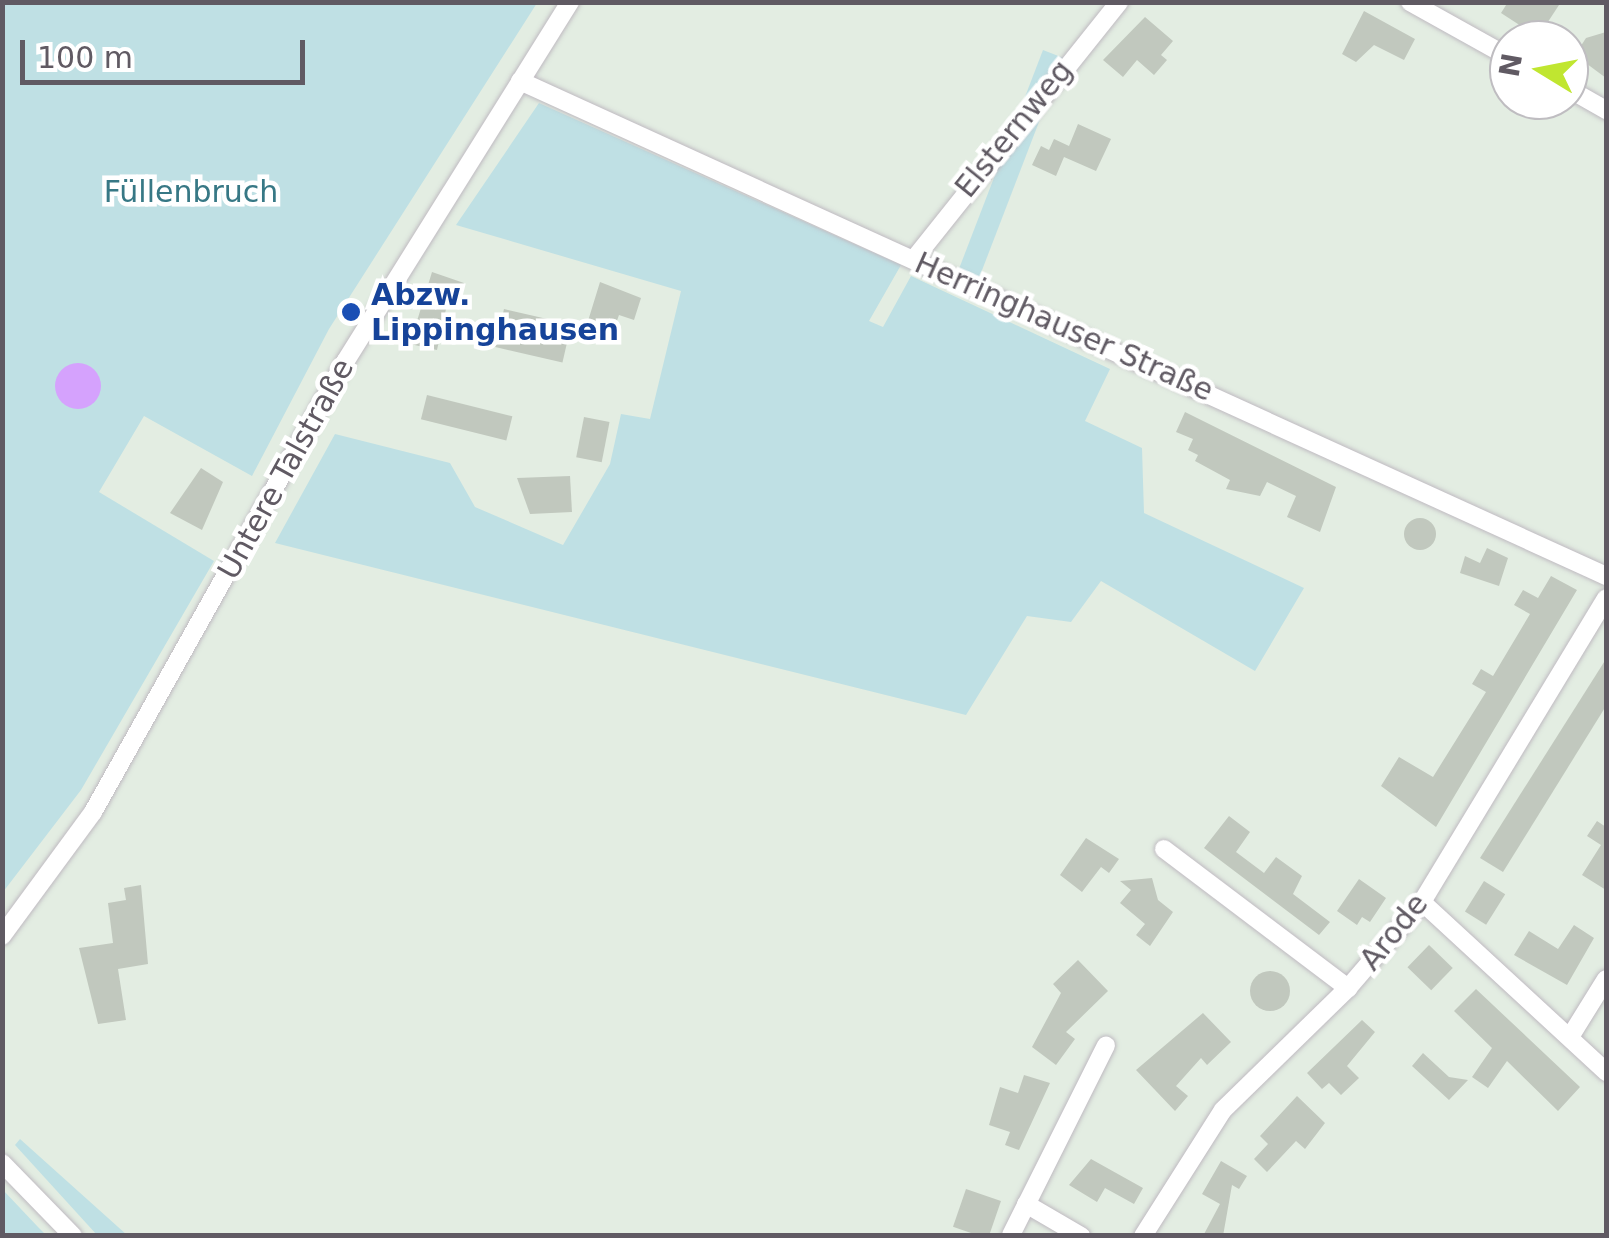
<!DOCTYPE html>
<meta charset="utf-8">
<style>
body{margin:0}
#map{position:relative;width:1609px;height:1238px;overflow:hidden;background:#e3ede2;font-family:"DejaVu Sans",sans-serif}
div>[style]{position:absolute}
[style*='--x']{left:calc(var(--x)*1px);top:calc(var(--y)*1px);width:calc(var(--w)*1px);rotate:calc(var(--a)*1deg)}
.green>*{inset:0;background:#bfe0e4;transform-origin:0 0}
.water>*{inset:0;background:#d5a2fd}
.round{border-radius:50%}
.building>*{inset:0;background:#c1c8be;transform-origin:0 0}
.roads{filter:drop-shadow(0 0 2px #bfbac1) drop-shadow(0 0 2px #bfbac1)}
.minor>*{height:18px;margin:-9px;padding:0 9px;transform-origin:9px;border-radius:9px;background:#fff}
.dots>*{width:28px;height:28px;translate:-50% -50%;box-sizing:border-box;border:5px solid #fff;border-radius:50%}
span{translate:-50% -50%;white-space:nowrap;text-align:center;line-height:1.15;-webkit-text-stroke:9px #fff;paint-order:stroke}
.street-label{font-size:30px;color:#605a63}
.park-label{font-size:30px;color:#377885}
.transit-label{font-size:30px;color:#164399;font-weight:700}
.left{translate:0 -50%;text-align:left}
.frame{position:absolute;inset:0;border:5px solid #605a63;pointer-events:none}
.north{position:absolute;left:1489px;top:20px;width:100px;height:100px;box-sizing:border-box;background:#fff;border:2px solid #bfbdc1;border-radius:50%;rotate:280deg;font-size:28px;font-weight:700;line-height:40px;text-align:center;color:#605a63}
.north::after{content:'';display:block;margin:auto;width:35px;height:45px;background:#c0e630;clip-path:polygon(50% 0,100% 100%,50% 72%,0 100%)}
.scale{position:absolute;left:20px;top:40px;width:285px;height:45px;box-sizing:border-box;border:5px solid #605a63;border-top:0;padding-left:12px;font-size:30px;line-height:35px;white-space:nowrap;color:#605a63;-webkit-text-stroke:8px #fff;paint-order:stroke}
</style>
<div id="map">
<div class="green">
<i style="clip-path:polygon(3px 3px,537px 3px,329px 329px,252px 476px,144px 416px,99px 492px,214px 561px,81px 790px,3px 892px)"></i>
<i style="left:1043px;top:50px;width:22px;height:245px;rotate:21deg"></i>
<i style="clip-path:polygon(539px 103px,901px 265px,869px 321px,883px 327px,911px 276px,1110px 369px,1085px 421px,1142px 448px,1144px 513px,1304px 588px,1255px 671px,1101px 581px,1071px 622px,1027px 616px,966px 715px,275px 543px,335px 434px,450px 463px,475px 507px,563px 545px,610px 464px,621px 414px,650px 419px,681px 291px,456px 225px)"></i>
<i style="clip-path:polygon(20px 1139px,127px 1235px,97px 1235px,15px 1145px)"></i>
<i style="clip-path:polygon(3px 1190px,38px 1227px,46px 1235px,3px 1235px)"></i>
</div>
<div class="water">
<i class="round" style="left:55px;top:363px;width:46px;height:46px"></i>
</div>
<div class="building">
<i style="clip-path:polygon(1508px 2px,1561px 2px,1538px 37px,1501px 13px)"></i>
<i style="clip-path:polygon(1364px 11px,1415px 39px,1404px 60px,1374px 45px,1356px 62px,1342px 54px)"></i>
<i style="clip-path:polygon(1145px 17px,1173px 41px,1161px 55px,1167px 60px,1154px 75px,1137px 60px,1123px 77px,1103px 60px)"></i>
<i style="clip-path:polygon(1606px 32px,1606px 78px,1575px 55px,1586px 38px)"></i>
<i style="clip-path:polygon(1078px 124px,1111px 139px,1096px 171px,1064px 157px,1056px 176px,1032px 165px,1041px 146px,1049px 150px,1054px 139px,1069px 146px)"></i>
<i style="clip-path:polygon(432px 272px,464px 283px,458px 304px,448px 300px,437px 350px,410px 344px)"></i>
<i style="clip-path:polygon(600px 282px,641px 298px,634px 320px,619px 315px,614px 329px,588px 321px)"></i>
<i style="left:504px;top:309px;width:69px;height:39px;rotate:13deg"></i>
<i style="left:427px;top:395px;width:88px;height:25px;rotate:14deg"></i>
<i style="clip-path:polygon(1185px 412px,1336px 487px,1320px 532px,1287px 517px,1296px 496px,1267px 482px,1260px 496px,1226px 489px,1230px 480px,1195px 461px,1198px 455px,1188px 450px,1193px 439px,1176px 432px)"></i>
<i style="left:584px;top:417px;width:26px;height:41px;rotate:11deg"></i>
<i style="clip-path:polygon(201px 468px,223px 482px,202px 530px,170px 513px)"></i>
<i style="clip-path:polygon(570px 476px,572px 512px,530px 514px,517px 478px)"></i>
<i class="round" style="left:1404px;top:518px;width:32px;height:32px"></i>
<i style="clip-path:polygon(1487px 548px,1508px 558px,1499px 586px,1460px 573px,1465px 556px,1480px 563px)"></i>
<i style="clip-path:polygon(1551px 576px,1577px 590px,1436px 827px,1381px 786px,1399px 757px,1433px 777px,1486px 692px,1472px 684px,1481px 669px,1493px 676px,1530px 614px,1514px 605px,1523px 590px,1538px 598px)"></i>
<i style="clip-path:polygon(1606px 659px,1606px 706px,1503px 872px,1480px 858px)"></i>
<i style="clip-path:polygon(1229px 816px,1250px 832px,1236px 852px,1264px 873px,1276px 857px,1302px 876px,1293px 894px,1330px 922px,1319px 935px,1204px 848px)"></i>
<i style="clip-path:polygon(1597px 821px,1606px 827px,1606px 890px,1582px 875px,1601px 845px,1587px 836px)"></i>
<i style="clip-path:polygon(1086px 838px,1119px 859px,1109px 873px,1101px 867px,1082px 892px,1060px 875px)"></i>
<i style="clip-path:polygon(1152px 878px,1158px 900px,1173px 912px,1150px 946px,1136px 935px,1145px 924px,1120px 903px,1131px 890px,1120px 881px)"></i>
<i style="clip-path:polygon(1359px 879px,1386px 898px,1370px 922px,1362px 917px,1357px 925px,1337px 911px)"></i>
<i style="left:1484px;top:881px;width:25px;height:36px;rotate:32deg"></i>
<i style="clip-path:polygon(141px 885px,148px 964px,118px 969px,126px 1020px,98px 1024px,79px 948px,113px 943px,108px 903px,126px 900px,124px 888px)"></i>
<i style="clip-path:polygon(1574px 925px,1594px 938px,1567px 985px,1514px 955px,1529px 931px,1558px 949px)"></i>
<i style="left:1429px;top:945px;width:33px;height:31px;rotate:44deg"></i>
<i style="clip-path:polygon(1078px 960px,1108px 991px,1066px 1032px,1075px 1039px,1056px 1065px,1032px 1047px,1061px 993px,1053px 984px)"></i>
<i class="round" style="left:1250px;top:971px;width:40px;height:40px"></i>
<i style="clip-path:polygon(1476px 989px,1580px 1087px,1558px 1111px,1507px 1061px,1488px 1088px,1472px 1077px,1492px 1048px,1454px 1011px)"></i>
<i style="clip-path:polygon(1203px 1013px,1231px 1042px,1207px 1065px,1201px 1058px,1176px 1086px,1188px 1096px,1175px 1111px,1136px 1070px)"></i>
<i style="clip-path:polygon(1362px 1020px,1375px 1032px,1347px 1066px,1359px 1078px,1341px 1095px,1329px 1083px,1322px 1089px,1307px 1073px)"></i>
<i style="clip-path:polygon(1423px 1053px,1449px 1077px,1468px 1080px,1449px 1100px,1412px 1066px)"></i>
<i style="clip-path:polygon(1024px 1075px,1050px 1083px,1019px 1150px,1005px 1145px,1010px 1132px,989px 1125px,1000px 1087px,1018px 1093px)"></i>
<i style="clip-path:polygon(1297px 1096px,1325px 1123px,1305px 1149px,1296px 1141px,1267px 1172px,1254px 1159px,1268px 1144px,1260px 1136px)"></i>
<i style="clip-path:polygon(1091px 1159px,1143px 1188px,1134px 1204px,1105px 1188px,1097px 1202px,1069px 1185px)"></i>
<i style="clip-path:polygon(1221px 1161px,1247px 1176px,1239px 1189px,1232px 1185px,1223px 1236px,1203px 1236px,1220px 1204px,1202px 1194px)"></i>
<i style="left:966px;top:1189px;width:37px;height:40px;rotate:19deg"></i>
</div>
<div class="roads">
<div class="minor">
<i style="--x:1410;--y:2;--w:113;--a:29.1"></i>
<i style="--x:520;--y:81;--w:1193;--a:24.5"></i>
<i style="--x:1569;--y:89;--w:43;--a:29.6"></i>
<i style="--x:914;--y:259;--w:329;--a:-51.4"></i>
<i style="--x:1164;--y:849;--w:231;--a:37.1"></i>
<i style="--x:1422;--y:902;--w:251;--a:42.7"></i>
<i style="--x:2;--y:936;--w:154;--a:-53.7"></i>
<i style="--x:93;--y:812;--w:516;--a:-60.75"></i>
<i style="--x:345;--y:362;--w:425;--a:-58"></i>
<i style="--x:1570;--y:1037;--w:68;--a:-58.2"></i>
<i style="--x:2;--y:1163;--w:102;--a:45.8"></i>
<i style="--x:1026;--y:1204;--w:64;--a:30.2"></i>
<i style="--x:1011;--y:1235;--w:212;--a:-63.4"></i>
<i style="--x:1143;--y:1236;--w:149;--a:-57.6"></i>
<i style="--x:1223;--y:1110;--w:175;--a:-44.3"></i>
<i style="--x:1348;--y:988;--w:113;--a:-49.3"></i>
<i style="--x:1422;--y:902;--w:355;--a:-58.8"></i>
</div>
</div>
<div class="dots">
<i style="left:351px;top:312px;background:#1a4fb4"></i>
</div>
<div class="street-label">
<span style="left:1014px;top:129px;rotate:-51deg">Elsternweg</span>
<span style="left:1064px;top:327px;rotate:24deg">Herringhauser Straße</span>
<span style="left:286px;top:469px;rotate:-61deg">Untere Talstraße</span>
<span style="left:1394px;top:932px;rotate:-51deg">Arode</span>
</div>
<div class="park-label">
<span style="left:191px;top:192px">Füllenbruch</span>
</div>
<div class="transit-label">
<span class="left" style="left:371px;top:312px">Abzw.<br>Lippinghausen</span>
</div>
<div class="frame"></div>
<div class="north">N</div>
<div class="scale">100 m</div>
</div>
